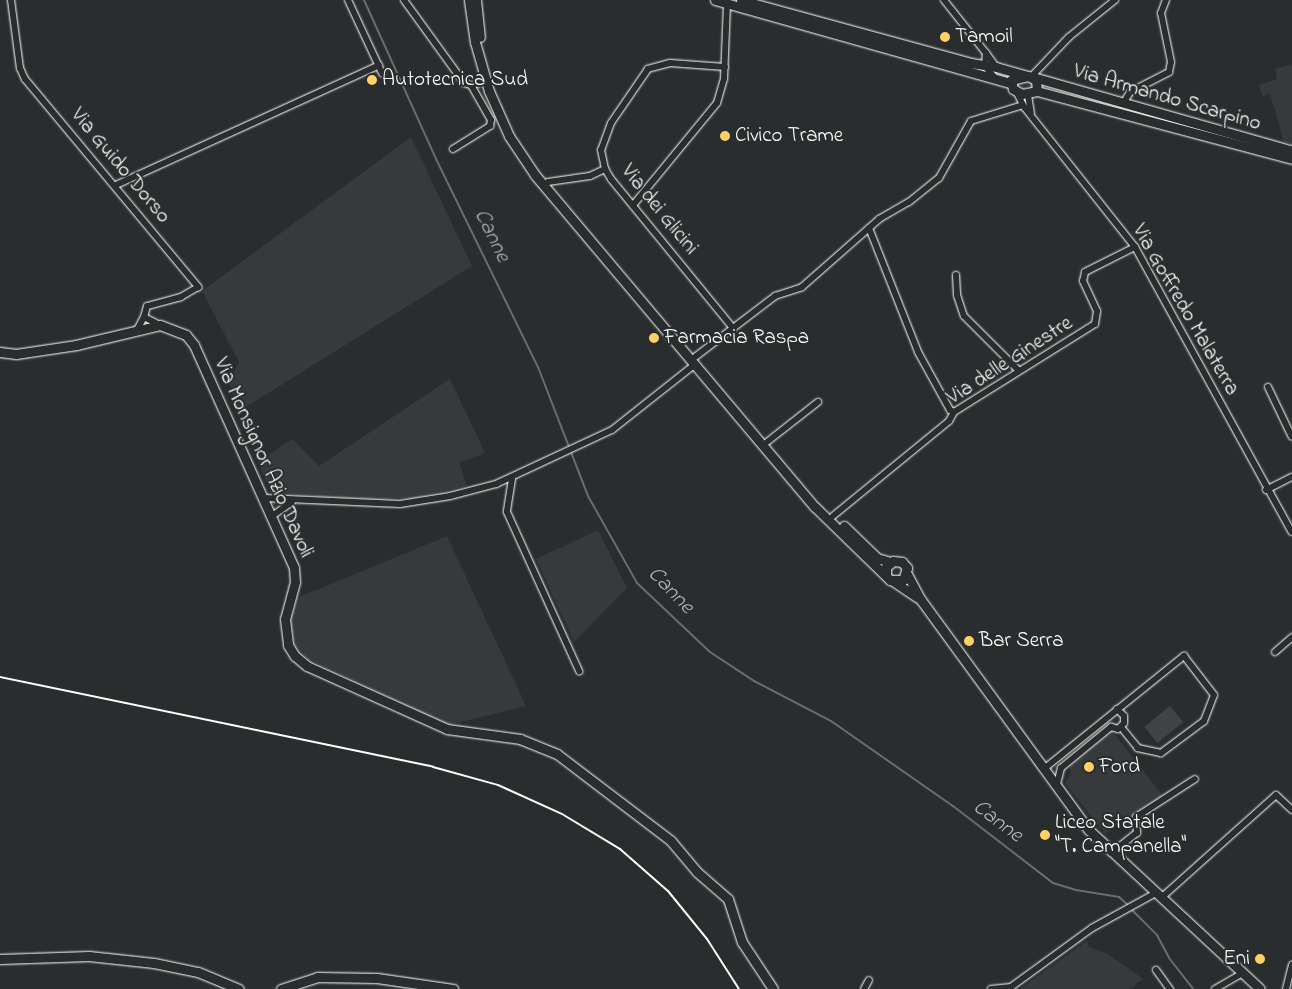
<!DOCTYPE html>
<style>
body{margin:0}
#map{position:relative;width:1292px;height:989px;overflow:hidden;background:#2a2d2e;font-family:"Indie Flower",sans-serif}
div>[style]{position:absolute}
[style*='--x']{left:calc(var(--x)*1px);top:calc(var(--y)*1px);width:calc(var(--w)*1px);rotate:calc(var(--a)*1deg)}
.built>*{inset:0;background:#373a3b}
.green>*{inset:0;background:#414445;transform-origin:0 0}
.stream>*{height:2px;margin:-1px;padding:0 1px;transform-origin:1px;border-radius:1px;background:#6a6c6d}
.roads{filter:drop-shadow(0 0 1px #fff) drop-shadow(0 0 1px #fff)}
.street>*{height:6px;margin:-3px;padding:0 3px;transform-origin:3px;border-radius:3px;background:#2a2d2e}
.secondary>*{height:9px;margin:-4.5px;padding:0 4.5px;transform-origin:4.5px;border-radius:4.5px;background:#2a2d2e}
.rail>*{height:2px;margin:-1px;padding:0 1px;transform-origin:1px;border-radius:1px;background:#fff}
.dots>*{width:14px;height:14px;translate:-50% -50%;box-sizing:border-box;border:2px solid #2a2d2e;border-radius:50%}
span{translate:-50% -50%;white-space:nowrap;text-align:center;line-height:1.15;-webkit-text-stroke:4px #2a2d2e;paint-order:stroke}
.poi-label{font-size:21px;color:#fff}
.left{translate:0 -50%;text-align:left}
.right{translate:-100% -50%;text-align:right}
.street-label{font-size:21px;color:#fff}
.water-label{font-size:22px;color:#b4b6b6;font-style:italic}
</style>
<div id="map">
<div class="built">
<i style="clip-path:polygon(1292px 64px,1292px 144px,1284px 142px,1270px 94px,1262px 96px,1259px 85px,1277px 79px,1275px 69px)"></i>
<i style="clip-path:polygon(411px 137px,472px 266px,238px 412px,229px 382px,239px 362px,202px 291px)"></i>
<i style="clip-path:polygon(450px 379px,485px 453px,459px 463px,467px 486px,414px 498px,365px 499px,275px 493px,266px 482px,258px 462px,292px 439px,319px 466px)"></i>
<i style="clip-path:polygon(598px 530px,627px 588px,574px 642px,536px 559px)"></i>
<i style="clip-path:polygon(447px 536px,526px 706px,448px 725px,308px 659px,295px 645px,291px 620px,297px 598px)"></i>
<i style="clip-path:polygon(1112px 731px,1163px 796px,1105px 834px,1065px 783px,1071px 773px,1069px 766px)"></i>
<i style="clip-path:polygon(1087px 941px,1089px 947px,1108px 954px,1143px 979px,1129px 989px,1020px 989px)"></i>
</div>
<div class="green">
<i style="left:1170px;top:706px;width:21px;height:33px;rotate:51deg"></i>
</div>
<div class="stream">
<i style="--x:364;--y:0;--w:175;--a:65.6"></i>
<i style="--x:436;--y:159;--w:232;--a:63.9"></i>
<i style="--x:538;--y:367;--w:138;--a:68.8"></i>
<i style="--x:588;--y:496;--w:100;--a:60.6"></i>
<i style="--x:637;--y:583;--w:100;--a:43.4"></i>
<i style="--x:710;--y:652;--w:53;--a:33.4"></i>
<i style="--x:754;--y:681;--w:87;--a:27.5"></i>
<i style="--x:831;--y:721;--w:149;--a:34.9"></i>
<i style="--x:953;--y:806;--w:126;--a:37.6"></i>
<i style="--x:1053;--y:883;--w:24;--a:17"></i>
<i style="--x:1076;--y:890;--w:44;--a:9.2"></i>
<i style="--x:1119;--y:897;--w:12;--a:42"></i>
<i style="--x:1131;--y:909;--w:37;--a:45"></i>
<i style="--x:1157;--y:935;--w:26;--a:62"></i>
<i style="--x:1169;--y:958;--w:39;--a:52"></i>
</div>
<div class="roads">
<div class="street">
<i style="--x:11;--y:0;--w:69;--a:82.5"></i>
<i style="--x:20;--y:68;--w:12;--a:66"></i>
<i style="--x:25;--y:79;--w:271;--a:50.2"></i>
<i style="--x:198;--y:287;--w:20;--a:150"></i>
<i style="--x:181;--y:297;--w:35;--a:165"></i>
<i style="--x:147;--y:306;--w:11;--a:105"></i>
<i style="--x:348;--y:0;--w:81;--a:65"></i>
<i style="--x:404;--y:0;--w:102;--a:54.1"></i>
<i style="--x:464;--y:83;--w:7;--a:16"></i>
<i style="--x:471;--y:85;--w:16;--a:-15"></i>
<i style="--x:944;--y:0;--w:68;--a:51.6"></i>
<i style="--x:725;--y:67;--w:55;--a:-175.8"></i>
<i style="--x:670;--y:63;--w:23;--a:165"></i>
<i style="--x:648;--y:69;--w:65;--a:124.4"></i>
<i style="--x:611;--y:123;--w:29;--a:110"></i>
<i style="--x:601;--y:150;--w:19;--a:78"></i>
<i style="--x:605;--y:169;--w:12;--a:59"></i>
<i style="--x:611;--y:179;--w:193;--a:50.7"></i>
<i style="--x:1031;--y:77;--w:55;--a:-46.5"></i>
<i style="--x:1069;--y:37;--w:59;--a:-38.8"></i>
<i style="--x:995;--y:78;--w:16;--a:-130"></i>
<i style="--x:985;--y:66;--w:13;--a:-86"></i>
<i style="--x:986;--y:53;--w:17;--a:54"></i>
<i style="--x:1017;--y:93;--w:16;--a:63"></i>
<i style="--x:1024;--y:107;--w:179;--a:51.6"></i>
<i style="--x:1135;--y:247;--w:325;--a:61.2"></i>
<i style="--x:1028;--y:95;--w:18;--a:81"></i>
<i style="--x:1123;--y:104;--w:14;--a:-60"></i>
<i style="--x:1130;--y:92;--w:44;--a:-27.1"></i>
<i style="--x:1169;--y:72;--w:10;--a:-79"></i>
<i style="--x:1171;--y:62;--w:50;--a:-101.5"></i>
<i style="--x:1161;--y:13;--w:14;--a:-69"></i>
<i style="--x:453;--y:149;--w:44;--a:-31.9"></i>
<i style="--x:490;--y:126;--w:6;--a:-81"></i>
<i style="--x:491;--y:120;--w:40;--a:-119.7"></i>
<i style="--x:548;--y:182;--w:42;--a:-8.1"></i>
<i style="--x:590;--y:176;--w:17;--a:-25"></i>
<i style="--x:116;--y:185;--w:289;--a:-24.5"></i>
<i style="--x:634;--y:204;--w:131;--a:-50.6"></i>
<i style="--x:717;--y:103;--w:25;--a:-74"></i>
<i style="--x:724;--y:79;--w:76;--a:-87.7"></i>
<i style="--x:869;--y:228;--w:133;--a:68.4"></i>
<i style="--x:918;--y:352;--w:66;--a:61.1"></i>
<i style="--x:950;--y:410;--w:4;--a:27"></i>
<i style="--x:956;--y:275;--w:20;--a:87"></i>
<i style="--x:957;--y:295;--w:22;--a:72"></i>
<i style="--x:964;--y:316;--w:76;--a:45"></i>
<i style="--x:137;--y:330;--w:15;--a:-62"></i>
<i style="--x:144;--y:317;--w:18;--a:27"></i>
<i style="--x:695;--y:357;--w:101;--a:-37.3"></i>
<i style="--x:775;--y:296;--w:28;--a:-18"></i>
<i style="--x:802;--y:287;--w:103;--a:-41.4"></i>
<i style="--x:879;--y:219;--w:34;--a:-30"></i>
<i style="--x:909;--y:202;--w:38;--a:-39"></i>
<i style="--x:939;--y:178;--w:65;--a:-60.7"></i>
<i style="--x:971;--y:121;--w:54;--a:-17.1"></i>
<i style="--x:1268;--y:387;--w:55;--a:64.4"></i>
<i style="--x:767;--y:442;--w:65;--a:-38.1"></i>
<i style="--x:512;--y:479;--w:33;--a:99"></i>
<i style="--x:507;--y:512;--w:175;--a:65.6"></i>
<i style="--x:1266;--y:490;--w:29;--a:-27"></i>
<i style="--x:265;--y:498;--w:135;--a:2.5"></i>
<i style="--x:400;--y:504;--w:51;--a:-9.1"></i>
<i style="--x:450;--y:496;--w:48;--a:-14.6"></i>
<i style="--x:496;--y:484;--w:128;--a:-25"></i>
<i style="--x:612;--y:430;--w:105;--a:-38.4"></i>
<i style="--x:272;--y:516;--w:24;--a:-35"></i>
<i style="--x:833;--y:516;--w:150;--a:-39.3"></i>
<i style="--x:949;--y:421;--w:10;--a:-61"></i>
<i style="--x:954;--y:412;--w:166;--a:-32"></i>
<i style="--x:1095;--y:324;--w:13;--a:-81"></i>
<i style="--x:1097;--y:311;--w:33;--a:-115"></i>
<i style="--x:1083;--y:281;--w:9;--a:-77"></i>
<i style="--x:1085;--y:272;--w:56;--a:-26.6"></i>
<i style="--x:1275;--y:652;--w:23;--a:-41"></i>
<i style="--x:1045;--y:768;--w:179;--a:-38.9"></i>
<i style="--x:1184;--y:656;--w:49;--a:52.4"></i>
<i style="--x:1214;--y:695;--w:28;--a:111"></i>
<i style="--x:1204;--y:721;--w:54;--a:143.3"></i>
<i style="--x:1161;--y:753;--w:24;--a:-168"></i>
<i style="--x:1138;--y:748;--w:27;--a:-129"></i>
<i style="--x:1057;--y:784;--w:16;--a:-76"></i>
<i style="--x:1061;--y:768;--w:65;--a:-39.4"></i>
<i style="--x:1111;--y:727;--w:7;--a:16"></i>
<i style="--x:1118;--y:729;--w:8;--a:-45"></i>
<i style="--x:1124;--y:723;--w:7;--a:-90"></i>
<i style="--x:1124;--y:716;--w:10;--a:-135"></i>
<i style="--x:1111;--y:853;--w:33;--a:-38"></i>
<i style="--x:1137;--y:833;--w:16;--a:-94"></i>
<i style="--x:1136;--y:817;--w:70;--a:-32.8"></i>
<i style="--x:1161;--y:898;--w:154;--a:-41.8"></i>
<i style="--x:1276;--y:795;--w:22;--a:43"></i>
<i style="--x:1156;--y:970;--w:24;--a:54"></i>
<i style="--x:864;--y:989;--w:10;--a:-61"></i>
<i style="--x:991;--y:989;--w:20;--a:-6"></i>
<i style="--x:1011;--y:987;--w:100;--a:-36.1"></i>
<i style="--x:1092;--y:928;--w:73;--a:-28.7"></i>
<i style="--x:1215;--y:989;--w:32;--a:-30"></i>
<i style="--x:1286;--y:989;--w:25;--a:-76"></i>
</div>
<div class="secondary">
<i style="--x:469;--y:0;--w:42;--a:81.9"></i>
<i style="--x:475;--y:42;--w:51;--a:74.1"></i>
<i style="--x:489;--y:91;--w:49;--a:66"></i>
<i style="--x:509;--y:136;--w:47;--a:56.3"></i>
<i style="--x:535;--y:175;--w:434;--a:49.9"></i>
<i style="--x:815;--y:507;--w:105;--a:44.2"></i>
<i style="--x:890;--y:580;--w:13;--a:0"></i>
<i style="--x:903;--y:580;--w:13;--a:-72"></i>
<i style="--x:907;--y:568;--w:8;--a:-130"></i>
<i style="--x:902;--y:562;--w:9;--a:-174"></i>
<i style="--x:893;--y:561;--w:9;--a:139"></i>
<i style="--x:886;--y:567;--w:7;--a:90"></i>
<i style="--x:476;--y:0;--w:37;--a:84"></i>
<i style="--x:715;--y:0;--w:306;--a:15.7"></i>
<i style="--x:741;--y:0;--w:238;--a:15.3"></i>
<i style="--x:971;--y:63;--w:25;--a:9"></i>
<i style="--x:996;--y:67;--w:33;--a:16"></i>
<i style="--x:1028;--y:76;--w:9;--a:27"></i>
<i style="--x:1036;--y:80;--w:11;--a:85"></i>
<i style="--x:1037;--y:91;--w:15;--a:169"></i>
<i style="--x:1022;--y:94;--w:10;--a:-151"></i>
<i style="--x:1013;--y:89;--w:9;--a:-103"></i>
<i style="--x:1011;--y:80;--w:17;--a:-13"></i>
<i style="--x:1033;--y:77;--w:269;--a:15.9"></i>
<i style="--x:1037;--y:91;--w:264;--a:14.9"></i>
<i style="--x:0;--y:352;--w:16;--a:7"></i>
<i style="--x:16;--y:354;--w:61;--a:-8.5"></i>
<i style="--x:76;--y:345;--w:86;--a:-13.4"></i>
<i style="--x:160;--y:325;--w:28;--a:21"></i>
<i style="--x:186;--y:335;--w:13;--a:51"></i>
<i style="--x:194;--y:345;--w:244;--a:65.8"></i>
<i style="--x:294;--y:568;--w:14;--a:86"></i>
<i style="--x:295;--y:582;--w:38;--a:105"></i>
<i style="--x:285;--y:619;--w:26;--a:83"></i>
<i style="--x:288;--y:645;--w:13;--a:58"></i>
<i style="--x:295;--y:656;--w:16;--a:40"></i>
<i style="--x:307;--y:666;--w:154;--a:24.2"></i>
<i style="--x:447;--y:729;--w:74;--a:7.8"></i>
<i style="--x:520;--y:739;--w:40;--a:22"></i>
<i style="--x:557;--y:754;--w:143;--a:37.3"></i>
<i style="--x:671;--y:841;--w:40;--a:50"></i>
<i style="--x:697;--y:872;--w:41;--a:41.1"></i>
<i style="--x:728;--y:899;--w:45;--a:72"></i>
<i style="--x:742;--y:942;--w:56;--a:56.6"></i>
<i style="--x:844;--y:526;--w:46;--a:44.1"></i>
<i style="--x:877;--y:558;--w:14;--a:17"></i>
<i style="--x:907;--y:574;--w:30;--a:62"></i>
<i style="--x:921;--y:600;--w:285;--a:53.9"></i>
<i style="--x:1089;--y:830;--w:233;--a:42.9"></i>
<i style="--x:893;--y:581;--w:29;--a:34"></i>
<i style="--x:0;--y:959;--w:89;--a:-1.9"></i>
<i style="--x:89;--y:956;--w:65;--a:6.1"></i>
<i style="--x:154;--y:963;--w:45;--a:11.6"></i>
<i style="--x:198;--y:972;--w:44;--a:22.5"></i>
<i style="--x:281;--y:989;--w:38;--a:-18"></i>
<i style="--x:317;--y:977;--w:60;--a:1"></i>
<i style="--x:377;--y:978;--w:77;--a:8.2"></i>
</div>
</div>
<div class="rail">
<i style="--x:0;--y:677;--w:442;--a:11.7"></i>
<i style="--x:433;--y:767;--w:67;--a:15.5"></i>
<i style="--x:498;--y:785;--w:70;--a:24.4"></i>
<i style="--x:562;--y:814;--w:68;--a:31.1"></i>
<i style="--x:620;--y:849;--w:64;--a:41.2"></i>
<i style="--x:668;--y:891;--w:62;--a:50.9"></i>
<i style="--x:707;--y:939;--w:59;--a:57.4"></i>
</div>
<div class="dots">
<i style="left:945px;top:37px;background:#ffd166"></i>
<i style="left:372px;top:80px;background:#ffd166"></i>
<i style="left:725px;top:136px;background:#ffd166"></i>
<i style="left:654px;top:338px;background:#ffd166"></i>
<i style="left:969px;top:641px;background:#ffd166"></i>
<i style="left:1089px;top:767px;background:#ffd166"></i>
<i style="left:1045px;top:835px;background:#ffd166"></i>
<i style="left:1260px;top:959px;background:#ffd166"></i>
</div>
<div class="poi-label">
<span class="left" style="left:955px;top:37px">Tamoil</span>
<span class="left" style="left:382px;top:80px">Autotecnica Sud</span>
<span class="left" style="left:735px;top:136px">Civico Trame</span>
<span class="left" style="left:664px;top:338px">Farmacia Raspa</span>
<span class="left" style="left:979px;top:641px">Bar Serra</span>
<span class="left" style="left:1099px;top:767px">Ford</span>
<span class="left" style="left:1055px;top:835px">Liceo Statale<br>"T. Campanella"</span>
<span class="right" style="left:1250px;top:959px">Eni</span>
</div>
<div class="street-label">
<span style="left:1167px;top:98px;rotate:16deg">Via Armando Scarpino</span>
<span style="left:120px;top:166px;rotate:50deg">Via Guido Dorso</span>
<span style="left:659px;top:210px;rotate:51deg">Via dei Glicini</span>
<span style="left:1185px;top:310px;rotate:60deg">Via Goffredo Malaterra</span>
<span style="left:1010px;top:361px;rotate:-33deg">Via delle Ginestre</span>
<span style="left:263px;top:458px;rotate:66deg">Via Monsignor Azio Davoli</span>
</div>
<div class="water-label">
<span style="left:491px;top:236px;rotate:64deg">Canne</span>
<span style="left:670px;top:591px;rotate:46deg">Canne</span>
<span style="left:997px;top:822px;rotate:37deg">Canne</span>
</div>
</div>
